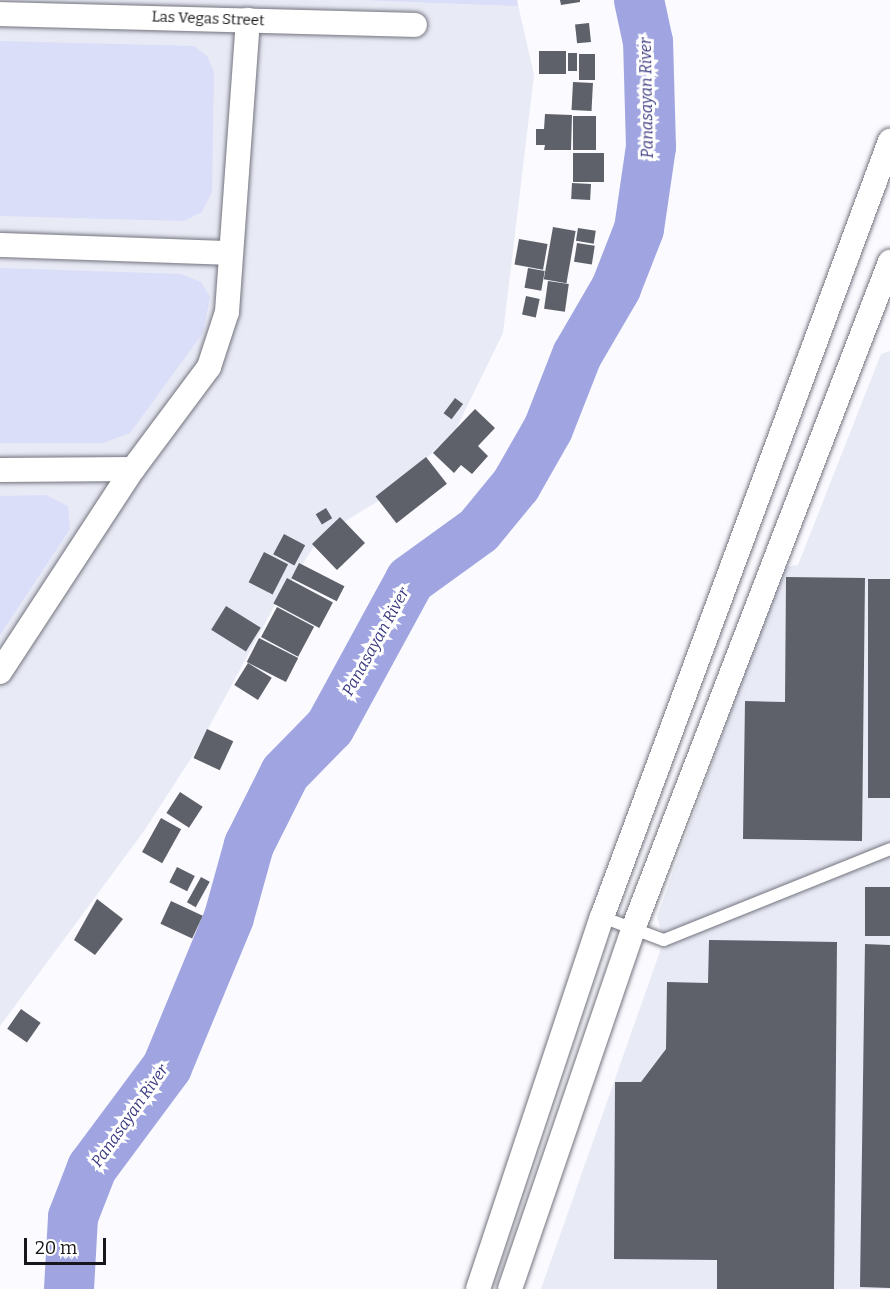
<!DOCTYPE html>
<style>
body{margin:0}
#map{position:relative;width:890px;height:1289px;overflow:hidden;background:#fafaff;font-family:Bitter,serif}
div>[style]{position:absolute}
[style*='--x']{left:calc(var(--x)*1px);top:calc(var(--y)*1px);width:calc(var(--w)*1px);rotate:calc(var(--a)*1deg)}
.built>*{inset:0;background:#e8eaf5}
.green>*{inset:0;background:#dbdef8}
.river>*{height:50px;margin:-25px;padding:0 25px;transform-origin:25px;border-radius:25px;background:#a0a5e1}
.building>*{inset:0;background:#5f616a;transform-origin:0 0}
.roads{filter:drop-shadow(0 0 2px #73747e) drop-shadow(0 0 2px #73747e)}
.service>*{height:12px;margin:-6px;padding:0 6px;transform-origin:6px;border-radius:6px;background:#fff}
.minor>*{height:24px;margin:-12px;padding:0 12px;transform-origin:12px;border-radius:12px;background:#fff}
span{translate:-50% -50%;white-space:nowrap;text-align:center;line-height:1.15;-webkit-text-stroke:6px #fff;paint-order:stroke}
.street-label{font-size:15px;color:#17171b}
.water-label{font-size:16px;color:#3b3a81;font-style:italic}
.scale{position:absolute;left:24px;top:1238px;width:82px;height:27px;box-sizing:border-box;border:3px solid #17171b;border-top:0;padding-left:8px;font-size:18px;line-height:21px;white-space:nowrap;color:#17171b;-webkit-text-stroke:4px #fff;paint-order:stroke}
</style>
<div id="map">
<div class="built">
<i style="clip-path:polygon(0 0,517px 0,534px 75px,503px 333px,455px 431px,388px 495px,321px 536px,275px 605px,197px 749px,144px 831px,0 1026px)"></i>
<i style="clip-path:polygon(890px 351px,890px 1289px,541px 1289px,664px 940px,657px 917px,782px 567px,798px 565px,881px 354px)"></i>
</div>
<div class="green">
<i style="clip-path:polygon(361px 0,517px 0,518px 6px)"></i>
<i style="clip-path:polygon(0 41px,194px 46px,207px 56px,214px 72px,212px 192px,202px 212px,184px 221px,0 216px)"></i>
<i style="clip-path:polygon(0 268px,181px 274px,201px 282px,210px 297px,203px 333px,130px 433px,103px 443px,0 443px)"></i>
<i style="clip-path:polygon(46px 495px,68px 506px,70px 529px,0 635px,0 496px)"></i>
</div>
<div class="river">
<i style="--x:69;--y:1289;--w:72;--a:-86.8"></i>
<i style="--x:73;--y:1217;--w:53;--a:-68.8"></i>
<i style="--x:92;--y:1168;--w:126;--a:-53.4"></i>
<i style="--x:167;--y:1067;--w:162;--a:-67.5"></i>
<i style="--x:229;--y:917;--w:75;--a:-74.5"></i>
<i style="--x:249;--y:845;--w:80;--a:-63.4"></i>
<i style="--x:285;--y:773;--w:64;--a:-45.6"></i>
<i style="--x:330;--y:727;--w:167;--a:-61.4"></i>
<i style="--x:410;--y:580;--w:85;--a:-35.9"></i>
<i style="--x:479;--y:530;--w:58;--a:-50.6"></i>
<i style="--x:516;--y:485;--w:64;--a:-60.3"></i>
<i style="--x:548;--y:429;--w:79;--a:-68.6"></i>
<i style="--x:577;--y:355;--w:78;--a:-59.8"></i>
<i style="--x:616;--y:288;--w:63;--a:-68.7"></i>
<i style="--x:639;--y:229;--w:83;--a:-81.7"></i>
<i style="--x:651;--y:147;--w:105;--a:-91.6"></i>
<i style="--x:648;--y:42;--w:43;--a:-102.1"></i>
</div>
<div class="building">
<i style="clip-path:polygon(560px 0,580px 0,580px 2px,561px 5px)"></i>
<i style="left:589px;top:23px;width:19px;height:14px;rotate:84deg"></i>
<i style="left:539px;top:51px;width:27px;height:23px"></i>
<i style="left:568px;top:53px;width:9px;height:18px"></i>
<i style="left:579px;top:54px;width:16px;height:26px"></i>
<i style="left:573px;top:82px;width:20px;height:28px;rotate:3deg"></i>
<i style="clip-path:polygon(545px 114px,572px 115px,571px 150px,544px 150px,545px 145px,536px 145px,536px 129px,544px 129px)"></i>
<i style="left:573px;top:116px;width:23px;height:34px"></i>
<i style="left:573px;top:153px;width:31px;height:29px"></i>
<i style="left:572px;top:183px;width:19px;height:16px;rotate:3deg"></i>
<i style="left:553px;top:227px;width:23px;height:53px;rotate:10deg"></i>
<i style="left:578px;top:228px;width:18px;height:13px;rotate:9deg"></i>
<i style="left:519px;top:239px;width:29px;height:26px;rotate:10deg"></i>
<i style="left:577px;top:243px;width:18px;height:19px;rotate:9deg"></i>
<i style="left:528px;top:268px;width:17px;height:20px;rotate:10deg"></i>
<i style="left:548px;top:281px;width:21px;height:28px;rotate:8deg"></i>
<i style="left:526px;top:296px;width:14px;height:19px;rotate:12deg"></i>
<i style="left:455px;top:398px;width:10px;height:19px;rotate:37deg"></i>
<i style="clip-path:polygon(475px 409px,495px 428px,478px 446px,488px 456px,472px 474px,461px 465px,454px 473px,433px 453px)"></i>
<i style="left:426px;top:457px;width:34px;height:64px;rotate:52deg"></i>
<i style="left:326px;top:508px;width:12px;height:12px;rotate:59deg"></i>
<i style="left:340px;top:517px;width:36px;height:39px;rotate:46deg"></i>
<i style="left:284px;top:534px;width:24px;height:23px;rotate:28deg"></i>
<i style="left:264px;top:552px;width:27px;height:34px;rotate:27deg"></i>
<i style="left:299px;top:563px;width:51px;height:17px;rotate:27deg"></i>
<i style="clip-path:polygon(786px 577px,865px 578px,862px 841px,743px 839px,745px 701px,785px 702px)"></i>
<i style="left:287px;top:578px;width:52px;height:29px;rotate:28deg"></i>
<i style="left:868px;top:579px;width:22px;height:219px"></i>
<i style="left:226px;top:606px;width:41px;height:28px;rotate:32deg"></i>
<i style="left:277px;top:607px;width:42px;height:34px;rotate:28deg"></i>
<i style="left:259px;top:638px;width:44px;height:27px;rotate:27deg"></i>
<i style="left:248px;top:663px;width:28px;height:26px;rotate:32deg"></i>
<i style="left:207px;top:729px;width:29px;height:32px;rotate:25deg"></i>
<i style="left:180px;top:792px;width:27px;height:25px;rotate:33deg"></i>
<i style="left:161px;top:818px;width:23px;height:39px;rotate:29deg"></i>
<i style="left:177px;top:867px;width:20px;height:17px;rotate:27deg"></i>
<i style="left:201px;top:877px;width:10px;height:29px;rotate:29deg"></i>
<i style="left:865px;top:887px;width:25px;height:49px"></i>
<i style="clip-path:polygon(97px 899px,123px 919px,95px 955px,74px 940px)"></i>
<i style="left:171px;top:901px;width:35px;height:25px;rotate:25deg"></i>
<i style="clip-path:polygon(709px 940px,837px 942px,834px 1289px,717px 1289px,717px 1260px,614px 1259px,615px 1082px,641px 1082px,666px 1049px,667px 982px,708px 983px)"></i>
<i style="clip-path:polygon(865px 944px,890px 945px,890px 1288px,860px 1287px)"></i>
<i style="left:21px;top:1009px;width:24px;height:24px;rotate:35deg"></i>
</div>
<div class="roads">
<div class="service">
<i style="--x:602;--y:917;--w:66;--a:20.4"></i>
<i style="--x:664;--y:940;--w:244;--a:-21.9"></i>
</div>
<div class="minor">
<i style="--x:0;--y:14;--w:415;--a:1.5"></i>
<i style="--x:0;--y:245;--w:228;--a:2"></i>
<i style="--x:0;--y:470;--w:133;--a:-0.4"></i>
<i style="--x:0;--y:672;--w:243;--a:-56.8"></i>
<i style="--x:133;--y:469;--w:127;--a:-53.3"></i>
<i style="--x:209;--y:367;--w:58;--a:-71.9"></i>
<i style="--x:227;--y:312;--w:293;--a:-85.9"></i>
<i style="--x:478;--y:1289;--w:392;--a:-71.6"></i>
<i style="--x:602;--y:917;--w:828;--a:-69.64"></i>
<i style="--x:510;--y:1289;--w:380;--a:-71.1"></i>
<i style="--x:633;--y:929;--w:715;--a:-68.93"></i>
</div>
</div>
<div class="street-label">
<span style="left:208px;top:19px;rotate:2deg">Las Vegas Street</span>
</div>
<div class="water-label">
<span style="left:647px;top:98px;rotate:-91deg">Panasayan River</span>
<span style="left:376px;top:642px;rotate:-61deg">Panasayan River</span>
<span style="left:130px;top:1116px;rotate:-55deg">Panasayan River</span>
</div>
<div class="scale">20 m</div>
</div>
